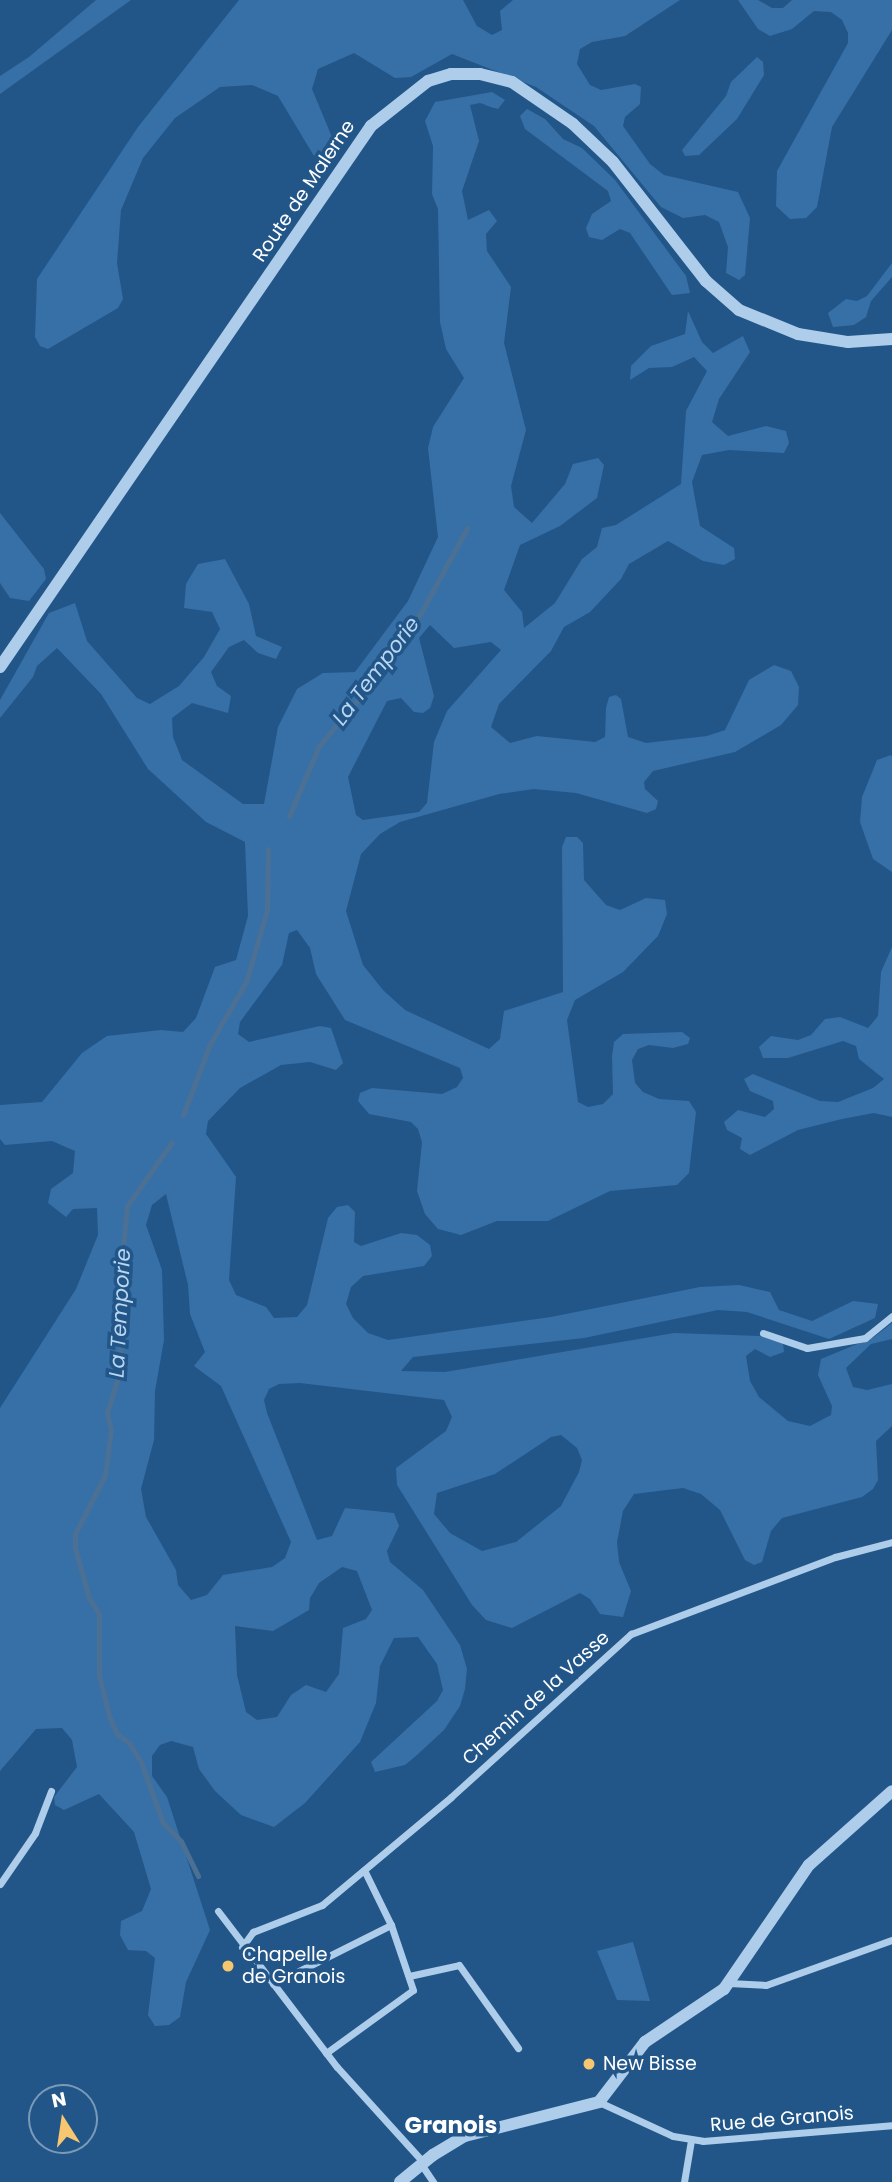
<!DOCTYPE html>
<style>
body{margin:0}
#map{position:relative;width:892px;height:2182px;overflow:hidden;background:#225689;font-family:Poppins,sans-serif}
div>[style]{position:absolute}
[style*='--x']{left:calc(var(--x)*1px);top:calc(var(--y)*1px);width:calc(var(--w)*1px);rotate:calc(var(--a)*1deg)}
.green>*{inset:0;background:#3670a6}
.stream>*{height:5px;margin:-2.5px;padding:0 2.5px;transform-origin:2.5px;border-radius:2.5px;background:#4c7094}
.minor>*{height:7px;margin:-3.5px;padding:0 3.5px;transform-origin:3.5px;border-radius:3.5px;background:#aecdea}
.tertiary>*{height:12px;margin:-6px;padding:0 6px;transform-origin:6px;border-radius:6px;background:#aecdea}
.dots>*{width:19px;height:19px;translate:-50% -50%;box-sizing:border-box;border:4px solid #225689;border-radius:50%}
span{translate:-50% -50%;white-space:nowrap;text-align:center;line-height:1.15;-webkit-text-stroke:7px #225689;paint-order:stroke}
.street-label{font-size:19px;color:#fff}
.poi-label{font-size:19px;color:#fff}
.left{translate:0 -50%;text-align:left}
.water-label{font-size:21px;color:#bad7f1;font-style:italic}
.quarter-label{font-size:23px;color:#fff;font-weight:700}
.north{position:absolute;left:28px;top:2084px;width:70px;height:70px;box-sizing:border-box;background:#225689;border:2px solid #7a9ab8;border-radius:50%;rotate:348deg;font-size:19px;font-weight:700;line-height:28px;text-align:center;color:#fff}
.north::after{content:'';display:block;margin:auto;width:24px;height:32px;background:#f6c670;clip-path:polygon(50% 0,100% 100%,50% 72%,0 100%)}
</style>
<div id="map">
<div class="green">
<i style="clip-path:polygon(96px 0,131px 0,0 94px,0 76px,29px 57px)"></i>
<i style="clip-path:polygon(239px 0,463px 0,477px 26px,492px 35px,502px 30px,500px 11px,513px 0,680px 0,625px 36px,592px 42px,580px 49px,577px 64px,590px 85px,601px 90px,635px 84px,641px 87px,640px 104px,625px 117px,623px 126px,650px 164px,664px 175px,738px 192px,750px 218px,745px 275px,739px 280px,726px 273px,728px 247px,719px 222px,705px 215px,683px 218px,661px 207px,594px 126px,536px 87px,452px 54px,411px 77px,395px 78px,354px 53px,318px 69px,312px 89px,334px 142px,329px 154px,321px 159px,314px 156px,278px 96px,252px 85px,220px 87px,175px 118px,143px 158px,121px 210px,117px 263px,123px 299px,118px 308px,48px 349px,40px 346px,35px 337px,37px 279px,138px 127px)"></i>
<i style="clip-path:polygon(738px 0,758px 0,772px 8px,783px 8px,792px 0,892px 0,892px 30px,832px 127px,817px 207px,806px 218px,790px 219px,776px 206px,777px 171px,848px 43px,848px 33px,842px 20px,831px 12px,814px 11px,792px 29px,770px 36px,758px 29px)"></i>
<i style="clip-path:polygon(757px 57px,763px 62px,764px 75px,737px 119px,699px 155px,685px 156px,682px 150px,726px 96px,731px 82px)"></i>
<i style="clip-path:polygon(evenodd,492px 92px,505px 100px,498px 109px,480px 103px,470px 105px,479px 141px,462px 191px,468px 220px,489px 210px,497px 221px,486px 234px,487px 251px,511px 287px,504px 343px,526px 430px,511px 486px,514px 507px,532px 523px,565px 484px,573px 464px,598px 458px,604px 465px,597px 498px,560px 526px,520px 545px,504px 590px,522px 612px,524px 628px,555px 603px,582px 559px,597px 547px,602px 528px,616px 525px,681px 484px,686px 411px,707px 371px,694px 357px,672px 367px,649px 368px,630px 380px,631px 366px,651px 346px,685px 334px,688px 311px,702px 342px,713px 353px,743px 336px,750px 352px,719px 399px,712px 422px,728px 436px,766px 426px,786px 431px,789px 443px,784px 453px,729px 450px,702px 455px,692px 482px,700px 526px,734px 548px,735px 559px,724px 565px,703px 561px,668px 541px,629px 564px,621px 579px,590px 612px,564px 627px,551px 651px,499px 704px,491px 727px,510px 743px,537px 736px,595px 742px,605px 737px,606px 708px,609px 697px,616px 695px,621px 699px,628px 737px,646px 743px,707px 736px,725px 730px,749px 680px,774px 665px,791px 671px,799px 687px,798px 705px,781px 725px,735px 752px,653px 771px,644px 782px,645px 789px,658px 801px,656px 809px,647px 813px,576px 793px,534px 789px,499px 794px,400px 822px,380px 834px,361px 854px,346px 911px,363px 965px,383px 990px,405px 1010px,489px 1049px,500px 1039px,504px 1011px,563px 992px,562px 847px,566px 837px,577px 837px,583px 843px,584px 880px,606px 905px,620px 910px,646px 898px,665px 900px,667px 914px,658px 936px,623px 972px,575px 1000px,567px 1020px,578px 1102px,588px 1107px,603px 1104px,613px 1094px,612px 1056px,614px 1042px,623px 1034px,682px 1032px,690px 1038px,688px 1044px,673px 1048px,649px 1045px,638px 1049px,632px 1060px,635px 1083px,643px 1092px,659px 1099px,689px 1101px,696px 1112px,689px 1173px,677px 1185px,610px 1191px,548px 1221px,497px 1221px,461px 1235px,438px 1229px,425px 1214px,417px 1191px,422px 1142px,418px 1129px,411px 1122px,369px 1114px,358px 1101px,360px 1093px,372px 1088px,442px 1094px,457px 1087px,463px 1078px,460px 1068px,345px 1020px,316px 974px,310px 948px,297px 930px,289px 933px,282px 965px,240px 1022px,238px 1034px,249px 1042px,320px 1026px,331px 1028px,343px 1063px,336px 1070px,310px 1062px,281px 1065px,240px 1088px,208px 1121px,206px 1134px,236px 1177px,229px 1280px,236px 1295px,266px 1307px,274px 1318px,297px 1317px,307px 1305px,328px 1218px,337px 1207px,348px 1205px,355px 1212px,354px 1242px,361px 1246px,401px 1233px,417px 1235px,430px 1245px,432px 1256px,424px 1266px,363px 1276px,351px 1287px,346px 1304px,353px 1318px,368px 1333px,388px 1340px,551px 1317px,700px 1287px,739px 1285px,770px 1292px,779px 1310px,812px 1321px,853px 1301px,878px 1304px,875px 1318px,829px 1339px,747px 1312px,718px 1310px,584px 1338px,413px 1357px,401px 1371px,445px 1372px,674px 1333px,760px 1336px,783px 1343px,784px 1352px,770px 1357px,755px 1349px,746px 1356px,750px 1381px,759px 1397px,788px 1421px,810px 1426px,831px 1415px,832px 1406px,818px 1375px,821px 1359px,874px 1337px,892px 1323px,892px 1339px,871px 1344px,846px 1368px,853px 1387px,867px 1390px,892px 1384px,892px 1426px,876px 1441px,878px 1480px,873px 1489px,862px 1497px,782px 1518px,771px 1531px,762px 1562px,754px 1565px,745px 1560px,720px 1510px,701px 1494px,683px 1488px,634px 1494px,623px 1511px,617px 1542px,619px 1562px,631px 1591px,623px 1617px,600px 1614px,590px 1599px,580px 1593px,512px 1628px,486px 1620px,472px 1605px,397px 1485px,396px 1468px,446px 1431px,452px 1417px,444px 1400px,300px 1383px,279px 1384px,269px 1389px,264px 1400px,267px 1413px,317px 1540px,332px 1536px,345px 1508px,394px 1513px,399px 1526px,387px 1551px,390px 1562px,423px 1590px,460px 1645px,467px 1669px,465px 1689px,460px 1706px,444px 1730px,417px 1755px,405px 1765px,375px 1772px,371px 1762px,437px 1701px,443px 1690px,437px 1664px,418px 1637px,394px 1638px,380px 1666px,376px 1703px,360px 1742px,305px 1803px,274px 1827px,241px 1815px,215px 1791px,199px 1769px,193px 1747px,171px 1741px,160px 1745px,152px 1756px,152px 1776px,167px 1797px,210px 1930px,186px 1982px,180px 2017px,169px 2025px,155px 2026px,148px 2015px,155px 1958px,146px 1951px,128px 1950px,120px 1935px,121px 1921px,142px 1911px,151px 1889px,134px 1832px,99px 1794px,64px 1810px,55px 1805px,54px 1797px,77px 1767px,72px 1740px,62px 1728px,36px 1729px,0 1771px,0 1408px,76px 1289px,98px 1235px,97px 1208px,73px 1209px,66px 1217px,48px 1203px,51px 1189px,73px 1173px,75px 1151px,52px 1141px,5px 1145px,0 1139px,0 1105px,42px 1102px,82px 1053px,107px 1036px,161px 1030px,183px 1032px,196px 1018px,215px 967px,236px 960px,248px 916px,245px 842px,206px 822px,148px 769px,101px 694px,57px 648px,37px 666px,33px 677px,0 718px,0 700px,49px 613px,75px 603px,87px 641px,137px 698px,150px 704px,179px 686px,204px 657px,220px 629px,212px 612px,184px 608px,186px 584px,198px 564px,225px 559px,249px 604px,256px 636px,282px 647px,276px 659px,258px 653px,244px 640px,229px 647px,211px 672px,217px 686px,231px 696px,228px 713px,192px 703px,172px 718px,173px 737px,182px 760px,243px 804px,264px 804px,278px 727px,297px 689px,323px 673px,355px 672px,408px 601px,438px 537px,428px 448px,433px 427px,464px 378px,446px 349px,440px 322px,438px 209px,432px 194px,433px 146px,425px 121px,435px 102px,492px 92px,430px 625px,454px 648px,491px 642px,501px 650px,447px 711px,434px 742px,427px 803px,419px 812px,363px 820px,356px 815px,348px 777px,387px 701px,401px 698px,414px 712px,423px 713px,430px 708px,434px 696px,419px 638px,430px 625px,492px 92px,166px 1194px,188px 1285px,190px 1314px,205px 1352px,194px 1366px,221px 1386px,291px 1542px,285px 1558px,272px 1567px,223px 1575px,207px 1595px,191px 1600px,178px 1585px,176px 1570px,146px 1517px,141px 1489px,154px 1440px,155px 1391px,164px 1340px,162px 1270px,146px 1225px,152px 1205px,166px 1194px,492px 92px,561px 1435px,577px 1448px,582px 1460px,579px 1472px,561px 1506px,516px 1542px,482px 1551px,450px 1533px,434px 1514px,437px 1493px,495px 1474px,551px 1437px,561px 1435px,492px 92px,342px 1567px,357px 1571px,372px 1610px,366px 1619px,343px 1628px,339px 1674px,326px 1692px,306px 1685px,291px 1695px,277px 1717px,257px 1720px,246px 1712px,237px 1675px,235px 1626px,273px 1631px,309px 1610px,310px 1598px,319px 1583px,342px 1567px)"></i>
<i style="clip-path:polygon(527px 109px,545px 119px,563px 139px,582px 148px,615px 180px,686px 276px,690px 293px,672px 295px,630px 233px,620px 229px,602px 240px,589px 237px,586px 228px,592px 214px,611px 201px,608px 191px,525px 129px,520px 116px)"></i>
<i style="clip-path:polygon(892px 263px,892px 277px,871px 301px,866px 317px,854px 325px,833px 327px,828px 313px,846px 299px,857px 301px,867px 296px)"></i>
<i style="clip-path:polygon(0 513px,44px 569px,46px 579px,29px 601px,10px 598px,0 583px)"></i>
<i style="clip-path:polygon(891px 755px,892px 757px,892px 872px,873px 859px,860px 822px,862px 797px,877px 760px)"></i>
<i style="clip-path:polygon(892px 947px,892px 1117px,874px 1113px,842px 1119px,798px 1130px,750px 1155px,740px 1149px,742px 1138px,727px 1130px,724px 1122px,738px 1110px,765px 1117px,774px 1109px,773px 1101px,750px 1091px,744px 1079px,753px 1074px,820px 1101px,838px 1102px,873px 1088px,884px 1079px,859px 1059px,856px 1046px,843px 1041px,788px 1058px,763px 1058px,759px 1047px,771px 1036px,798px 1040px,811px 1035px,825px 1019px,840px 1017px,868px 1028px,878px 1016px,881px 972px)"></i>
<i style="clip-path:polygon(633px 1942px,650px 2001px,617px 2000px,597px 1951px)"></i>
</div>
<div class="stream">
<i style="--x:289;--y:816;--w:76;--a:-66.8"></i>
<i style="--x:319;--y:746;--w:95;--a:-50.1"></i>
<i style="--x:380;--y:673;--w:75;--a:-55.9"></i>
<i style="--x:422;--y:611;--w:94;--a:-61.5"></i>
<i style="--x:183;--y:1115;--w:76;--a:-69.2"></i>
<i style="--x:210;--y:1044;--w:72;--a:-59.9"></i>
<i style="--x:246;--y:982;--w:75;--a:-73.7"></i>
<i style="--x:267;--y:910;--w:61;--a:-89.1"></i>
<i style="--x:172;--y:1142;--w:78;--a:125.1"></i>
<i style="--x:127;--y:1206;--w:60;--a:95.7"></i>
<i style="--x:121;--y:1266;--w:105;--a:90.5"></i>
<i style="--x:120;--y:1371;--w:44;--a:107.2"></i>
<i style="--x:107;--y:1413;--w:16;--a:76"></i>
<i style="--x:111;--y:1429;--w:46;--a:97.4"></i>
<i style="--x:105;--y:1475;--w:66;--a:117"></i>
<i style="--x:75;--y:1534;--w:14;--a:90"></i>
<i style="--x:75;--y:1548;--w:52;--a:74.4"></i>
<i style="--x:89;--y:1598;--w:19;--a:58"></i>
<i style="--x:99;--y:1614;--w:61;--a:90"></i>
<i style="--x:99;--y:1675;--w:42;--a:76.3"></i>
<i style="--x:109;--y:1716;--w:20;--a:66"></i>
<i style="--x:117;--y:1734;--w:15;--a:37"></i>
<i style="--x:129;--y:1743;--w:22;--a:58"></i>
<i style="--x:141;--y:1762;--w:65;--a:70.2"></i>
<i style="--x:163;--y:1823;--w:25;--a:45"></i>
<i style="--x:181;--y:1841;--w:39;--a:64"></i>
</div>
<div class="minor">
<i style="--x:763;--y:1333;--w:46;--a:18.8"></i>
<i style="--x:807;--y:1348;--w:59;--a:-9.8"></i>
<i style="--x:865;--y:1338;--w:35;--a:-39"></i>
<i style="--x:0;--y:1884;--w:62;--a:-55.5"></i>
<i style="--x:35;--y:1833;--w:45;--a:-69.1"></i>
<i style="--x:218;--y:1911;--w:196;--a:52.7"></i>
<i style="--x:337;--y:2067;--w:128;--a:47.8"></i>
<i style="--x:242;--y:1947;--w:19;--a:-54"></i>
<i style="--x:253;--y:1932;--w:74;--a:-21.4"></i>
<i style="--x:322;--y:1905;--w:168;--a:-39.9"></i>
<i style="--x:451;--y:1797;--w:243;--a:-42.2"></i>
<i style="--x:631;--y:1634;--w:218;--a:-20.7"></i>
<i style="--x:835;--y:1557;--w:59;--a:-14.7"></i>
<i style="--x:409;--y:1976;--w:51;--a:-12.4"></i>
<i style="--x:459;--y:1965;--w:102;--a:54.6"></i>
<i style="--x:729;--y:1983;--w:37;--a:3"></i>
<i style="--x:766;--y:1985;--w:134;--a:-19.7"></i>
<i style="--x:273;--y:1984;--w:132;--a:-26.6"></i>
<i style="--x:326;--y:2053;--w:107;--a:-35.9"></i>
<i style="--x:413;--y:1990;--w:69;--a:-108.7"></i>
<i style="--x:391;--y:1925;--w:61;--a:-116.1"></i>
<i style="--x:599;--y:2102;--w:81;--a:24.7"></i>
<i style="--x:673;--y:2136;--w:30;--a:9"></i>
<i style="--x:703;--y:2141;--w:190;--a:-4.8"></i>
<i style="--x:421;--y:2164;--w:22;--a:56"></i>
<i style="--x:684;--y:2182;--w:43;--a:-80.5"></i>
</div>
<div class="tertiary">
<i style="--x:0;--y:667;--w:656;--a:-55.56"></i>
<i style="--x:371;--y:126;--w:73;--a:-38.3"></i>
<i style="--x:428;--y:81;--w:24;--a:-17"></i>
<i style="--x:451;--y:74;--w:29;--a:0"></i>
<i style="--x:480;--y:74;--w:33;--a:14"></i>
<i style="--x:512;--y:82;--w:74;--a:34.5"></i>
<i style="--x:573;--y:124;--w:55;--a:43.5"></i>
<i style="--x:613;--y:162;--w:151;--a:52"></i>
<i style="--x:706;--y:281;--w:44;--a:41.3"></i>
<i style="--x:739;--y:310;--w:64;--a:22.1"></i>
<i style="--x:798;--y:334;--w:51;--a:9.1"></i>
<i style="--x:848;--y:342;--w:44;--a:-3.9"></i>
<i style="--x:400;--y:2182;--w:43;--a:-39.3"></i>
<i style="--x:433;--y:2155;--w:37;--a:-31"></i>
<i style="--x:465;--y:2136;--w:138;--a:-14.2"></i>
<i style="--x:599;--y:2102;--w:76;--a:-52.5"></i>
<i style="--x:645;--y:2042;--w:95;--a:-33.9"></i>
<i style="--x:724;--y:1989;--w:150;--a:-55.6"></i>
<i style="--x:809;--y:1865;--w:111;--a:-41.7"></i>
</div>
<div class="dots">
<i style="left:228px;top:1966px;background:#f6c670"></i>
<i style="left:589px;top:2064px;background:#f6c670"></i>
</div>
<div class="street-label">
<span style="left:304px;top:191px;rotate:-56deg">Route de Malerne</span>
<span style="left:536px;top:1698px;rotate:-42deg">Chemin de la Vasse</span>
<span style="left:782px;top:2119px;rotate:-5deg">Rue de Granois</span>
</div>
<div class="poi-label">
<span class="left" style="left:242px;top:1966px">Chapelle<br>de Granois</span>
<span class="left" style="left:603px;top:2064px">New Bisse</span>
</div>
<div class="water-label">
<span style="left:376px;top:671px;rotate:-53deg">La Temporie</span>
<span style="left:120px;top:1313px;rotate:-87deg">La Temporie</span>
</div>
<div class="quarter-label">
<span style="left:451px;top:2125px">Granois</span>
</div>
<div class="north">N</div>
</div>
